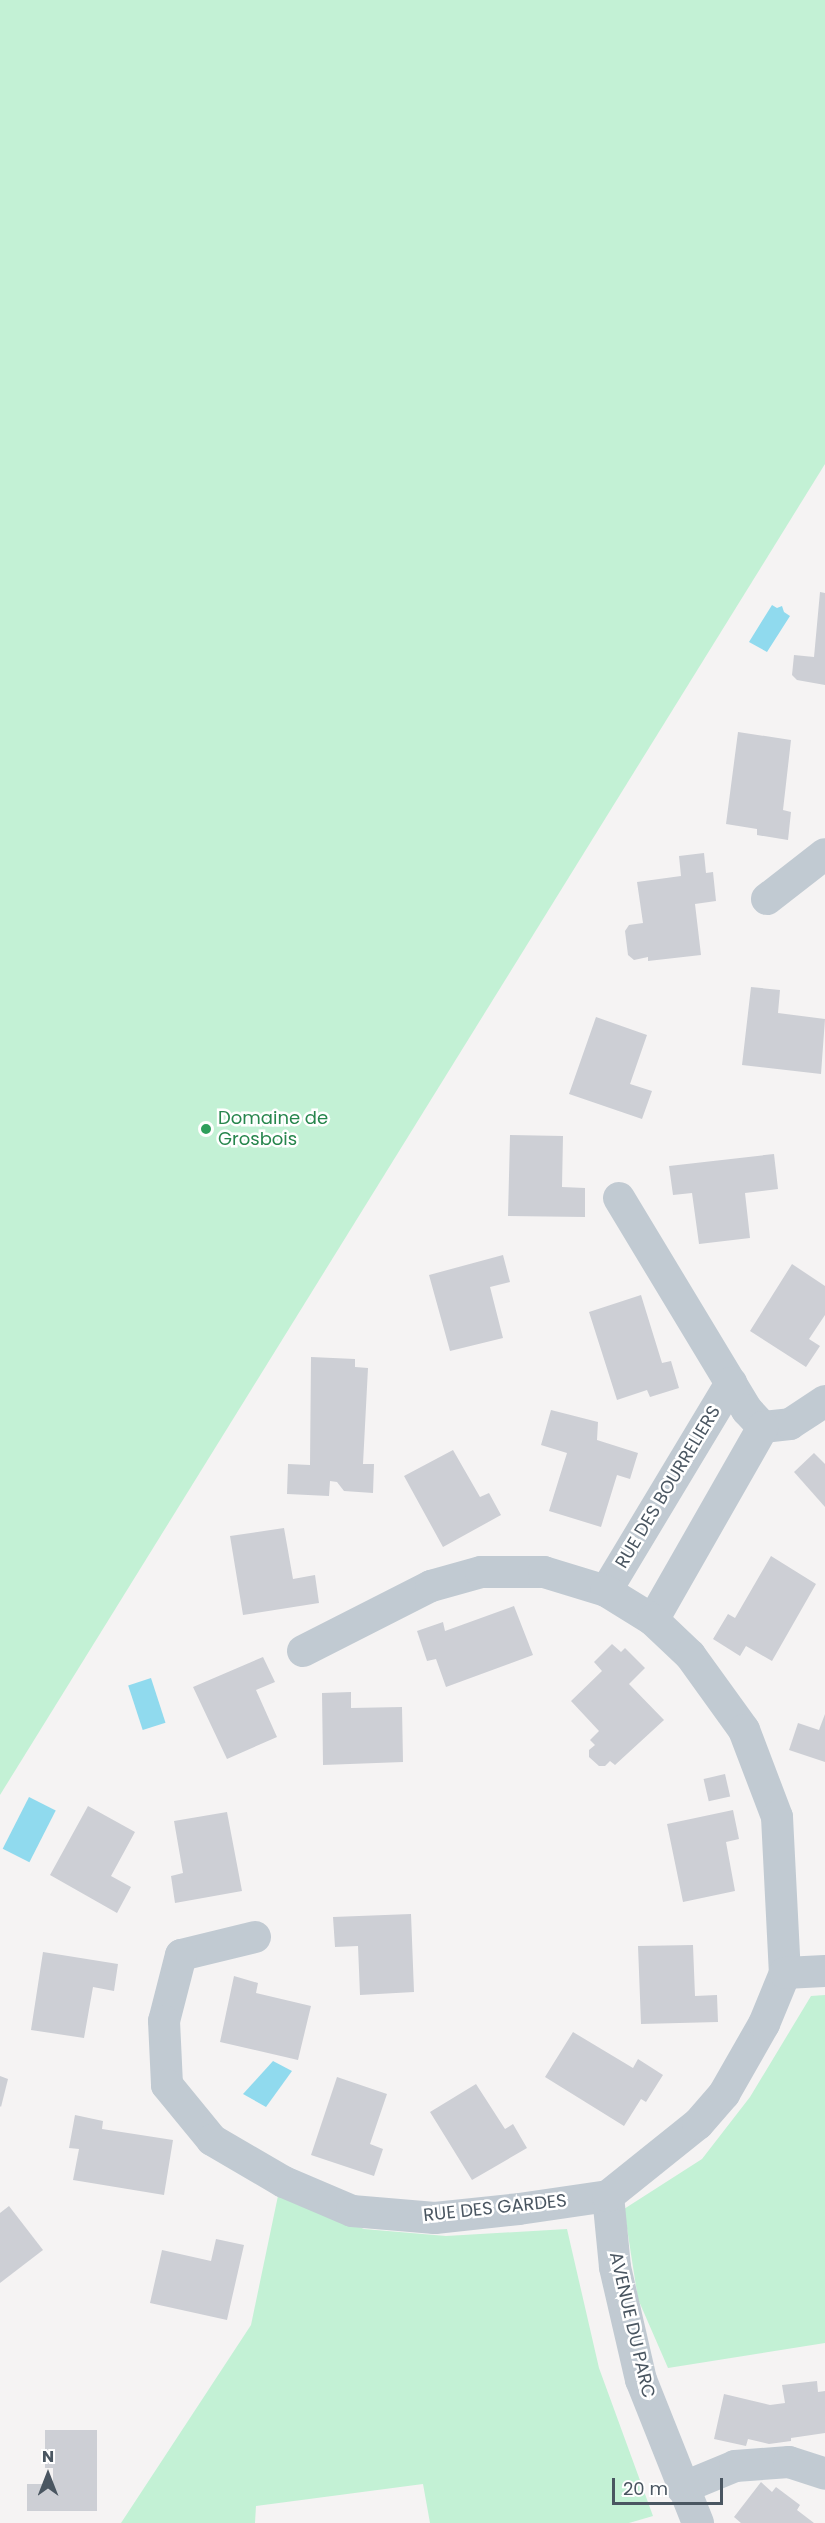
<!DOCTYPE html>
<style>
body{margin:0}
#map{position:relative;width:825px;height:2523px;overflow:hidden;background:#f5f3f3;font-family:Poppins,sans-serif}
div>[style]{position:absolute}
[style*='--x']{left:calc(var(--x)*1px);top:calc(var(--y)*1px);width:calc(var(--w)*1px);rotate:calc(var(--a)*1deg)}
.green>*{inset:0;background:#c3f1d5}
.water>*{inset:0;background:#90daee;transform-origin:0 0}
.building>*{inset:0;background:#cdcfd5;transform-origin:0 0}
.street>*{height:32px;margin:-16px;padding:0 16px;transform-origin:16px;border-radius:16px;background:#c1cad2}
.dots>*{width:16px;height:16px;translate:-50% -50%;box-sizing:border-box;border:3px solid #fff;border-radius:50%}
span{translate:-50% -50%;white-space:nowrap;text-align:center;line-height:1.15;-webkit-text-stroke:5px #fff;paint-order:stroke}
.leisure-label{font-size:18px;color:#27864d}
.left{translate:0 -50%;text-align:left}
.street-label{font-size:18px;color:#4a5661}
.north{position:absolute;left:18px;top:2445px;width:60px;height:60px;-webkit-text-stroke:4px #fff;paint-order:stroke;rotate:0deg;font-size:16px;font-weight:700;line-height:24px;text-align:center;color:#4a5661}
.north::after{content:'';display:block;margin:auto;width:21px;height:27px;background:#4a5661;clip-path:polygon(50% 0,100% 100%,50% 72%,0 100%)}
.scale{position:absolute;left:612px;top:2478px;width:111px;height:27px;box-sizing:border-box;border:3px solid #4a5661;border-top:0;padding-left:8px;font-size:18px;line-height:21px;white-space:nowrap;color:#4a5661;-webkit-text-stroke:4px #fff;paint-order:stroke}
</style>
<div id="map">
<div class="green">
<i style="clip-path:polygon(0 0,825px 0,825px 464px,0 1795px)"></i>
<i style="clip-path:polygon(825px 1995px,825px 2343px,668px 2368px,638px 2299px,624px 2209px,702px 2159px,750px 2097px,811px 1996px)"></i>
<i style="clip-path:polygon(279px 2191px,364px 2229px,446px 2236px,567px 2229px,599px 2368px,653px 2516px,629px 2523px,430px 2523px,423px 2484px,256px 2506px,255px 2523px,121px 2523px,251px 2325px)"></i>
</div>
<div class="water">
<i style="clip-path:polygon(772px 605px,777px 608px,782px 606px,784px 612px,790px 616px,767px 652px,749px 642px)"></i>
<i style="left:151px;top:1678px;width:47px;height:24px;rotate:72deg"></i>
<i style="left:29px;top:1797px;width:30px;height:58px;rotate:27deg"></i>
<i style="clip-path:polygon(273px 2061px,292px 2071px,266px 2107px,243px 2094px)"></i>
</div>
<div class="building">
<i style="clip-path:polygon(820px 592px,825px 593px,825px 685px,797px 680px,792px 675px,794px 655px,814px 657px)"></i>
<i style="clip-path:polygon(738px 732px,791px 740px,783px 810px,791px 812px,788px 840px,757px 835px,757px 829px,726px 824px)"></i>
<i style="clip-path:polygon(704px 853px,706px 873px,713px 872px,716px 901px,695px 904px,701px 955px,648px 961px,648px 957px,634px 960px,628px 955px,625px 931px,629px 925px,643px 923px,637px 882px,681px 876px,679px 856px)"></i>
<i style="clip-path:polygon(751px 987px,780px 990px,778px 1013px,825px 1019px,821px 1074px,742px 1065px)"></i>
<i style="clip-path:polygon(596px 1017px,647px 1035px,630px 1084px,652px 1091px,642px 1119px,569px 1094px)"></i>
<i style="clip-path:polygon(510px 1135px,563px 1136px,562px 1187px,585px 1188px,585px 1217px,508px 1216px)"></i>
<i style="clip-path:polygon(774px 1154px,778px 1189px,745px 1193px,750px 1238px,699px 1244px,692px 1193px,673px 1195px,669px 1166px)"></i>
<i style="clip-path:polygon(503px 1255px,510px 1282px,490px 1287px,503px 1338px,450px 1351px,429px 1275px)"></i>
<i style="clip-path:polygon(792px 1264px,825px 1286px,825px 1315px,809px 1339px,820px 1346px,806px 1367px,750px 1331px)"></i>
<i style="clip-path:polygon(641px 1295px,662px 1363px,671px 1361px,679px 1388px,650px 1397px,647px 1390px,617px 1400px,589px 1312px)"></i>
<i style="clip-path:polygon(311px 1357px,355px 1359px,355px 1367px,368px 1368px,363px 1464px,374px 1464px,373px 1493px,344px 1491px,337px 1482px,330px 1481px,329px 1496px,287px 1494px,288px 1464px,310px 1465px)"></i>
<i style="clip-path:polygon(551px 1410px,598px 1422px,597px 1440px,638px 1453px,630px 1479px,617px 1475px,601px 1527px,549px 1511px,567px 1453px,541px 1445px)"></i>
<i style="clip-path:polygon(453px 1450px,480px 1497px,489px 1493px,501px 1515px,443px 1547px,404px 1476px)"></i>
<i style="clip-path:polygon(814px 1453px,825px 1464px,825px 1507px,794px 1472px)"></i>
<i style="clip-path:polygon(284px 1528px,293px 1579px,315px 1575px,319px 1603px,243px 1615px,230px 1536px)"></i>
<i style="clip-path:polygon(771px 1556px,816px 1584px,772px 1661px,746px 1646px,740px 1656px,713px 1639px,728px 1614px,735px 1618px)"></i>
<i style="clip-path:polygon(514px 1606px,533px 1655px,446px 1687px,436px 1659px,427px 1661px,417px 1631px,443px 1622px,445px 1631px)"></i>
<i style="clip-path:polygon(612px 1644px,621px 1652px,625px 1648px,645px 1668px,629px 1684px,664px 1720px,615px 1765px,610px 1761px,605px 1766px,599px 1766px,589px 1757px,589px 1750px,595px 1745px,590px 1740px,599px 1731px,571px 1701px,602px 1671px,594px 1662px)"></i>
<i style="clip-path:polygon(263px 1657px,275px 1682px,256px 1690px,277px 1737px,227px 1759px,193px 1687px)"></i>
<i style="clip-path:polygon(351px 1692px,351px 1708px,402px 1707px,403px 1762px,323px 1765px,322px 1693px)"></i>
<i style="clip-path:polygon(825px 1714px,825px 1762px,789px 1750px,798px 1723px,819px 1730px)"></i>
<i style="left:725px;top:1774px;width:23px;height:22px;rotate:77deg"></i>
<i style="clip-path:polygon(88px 1806px,135px 1832px,111px 1876px,131px 1887px,117px 1913px,50px 1875px)"></i>
<i style="clip-path:polygon(733px 1810px,739px 1839px,726px 1842px,735px 1891px,683px 1902px,667px 1824px)"></i>
<i style="clip-path:polygon(227px 1812px,242px 1891px,175px 1903px,171px 1876px,183px 1873px,174px 1821px)"></i>
<i style="clip-path:polygon(411px 1914px,414px 1992px,360px 1995px,358px 1946px,335px 1947px,333px 1917px)"></i>
<i style="clip-path:polygon(693px 1945px,695px 1996px,717px 1995px,718px 2022px,641px 2024px,638px 1946px)"></i>
<i style="clip-path:polygon(43px 1952px,118px 1964px,114px 1991px,93px 1987px,84px 2038px,31px 2030px)"></i>
<i style="clip-path:polygon(234px 1976px,258px 1983px,256px 1993px,311px 2006px,298px 2060px,220px 2042px)"></i>
<i style="clip-path:polygon(573px 2032px,633px 2068px,638px 2059px,663px 2075px,646px 2102px,641px 2099px,624px 2126px,545px 2077px)"></i>
<i style="clip-path:polygon(0 2076px,8px 2079px,1px 2107px,0 2106px)"></i>
<i style="clip-path:polygon(337px 2077px,387px 2094px,370px 2144px,383px 2149px,374px 2176px,311px 2155px)"></i>
<i style="clip-path:polygon(476px 2084px,505px 2129px,513px 2124px,527px 2148px,472px 2180px,430px 2112px)"></i>
<i style="clip-path:polygon(75px 2115px,103px 2121px,102px 2129px,173px 2140px,164px 2195px,73px 2180px,79px 2149px,69px 2148px)"></i>
<i style="clip-path:polygon(9px 2206px,43px 2250px,0 2283px,0 2213px)"></i>
<i style="clip-path:polygon(216px 2239px,244px 2245px,227px 2320px,150px 2303px,162px 2250px,211px 2261px)"></i>
<i style="clip-path:polygon(817px 2381px,818px 2392px,825px 2391px,825px 2433px,791px 2438px,791px 2441px,769px 2444px,748px 2439px,746px 2446px,714px 2439px,724px 2394px,770px 2405px,785px 2403px,782px 2385px)"></i>
<i style="clip-path:polygon(45px 2430px,97px 2430px,97px 2511px,27px 2511px,27px 2484px,53px 2484px,53px 2468px,45px 2468px)"></i>
<i style="clip-path:polygon(761px 2482px,772px 2492px,776px 2487px,800px 2505px,797px 2510px,814px 2523px,741px 2523px,734px 2517px)"></i>
</div>
<div class="street">
<i style="--x:767;--y:899;--w:73;--a:-37.8"></i>
<i style="--x:619;--y:1198;--w:248;--a:58.9"></i>
<i style="--x:747;--y:1410;--w:23;--a:47"></i>
<i style="--x:763;--y:1427;--w:27;--a:-6"></i>
<i style="--x:790;--y:1424;--w:42;--a:-33.3"></i>
<i style="--x:606;--y:1591;--w:243;--a:-59"></i>
<i style="--x:653;--y:1620;--w:222;--a:-60.3"></i>
<i style="--x:303;--y:1651;--w:144;--a:-26.9"></i>
<i style="--x:431;--y:1586;--w:52;--a:-15.6"></i>
<i style="--x:481;--y:1572;--w:63;--a:0"></i>
<i style="--x:544;--y:1572;--w:65;--a:17"></i>
<i style="--x:606;--y:1591;--w:55;--a:31.7"></i>
<i style="--x:653;--y:1620;--w:51;--a:43.4"></i>
<i style="--x:690;--y:1655;--w:92;--a:54.2"></i>
<i style="--x:744;--y:1730;--w:93;--a:69.2"></i>
<i style="--x:777;--y:1817;--w:156;--a:87.1"></i>
<i style="--x:255;--y:1937;--w:76;--a:166.3"></i>
<i style="--x:181;--y:1955;--w:68;--a:104.4"></i>
<i style="--x:164;--y:2021;--w:64;--a:87.3"></i>
<i style="--x:167;--y:2085;--w:71;--a:50.7"></i>
<i style="--x:212;--y:2140;--w:83;--a:30.3"></i>
<i style="--x:284;--y:2182;--w:74;--a:23.1"></i>
<i style="--x:352;--y:2211;--w:83;--a:4.8"></i>
<i style="--x:435;--y:2218;--w:84;--a:-6.1"></i>
<i style="--x:519;--y:2209;--w:90;--a:-8.3"></i>
<i style="--x:682;--y:2488;--w:57;--a:-22.5"></i>
<i style="--x:735;--y:2466;--w:54;--a:-4.2"></i>
<i style="--x:789;--y:2462;--w:38;--a:18"></i>
<i style="--x:698;--y:2523;--w:154;--a:-111.7"></i>
<i style="--x:641;--y:2380;--w:116;--a:-103"></i>
<i style="--x:615;--y:2267;--w:71;--a:-95.6"></i>
<i style="--x:608;--y:2196;--w:115;--a:-38.7"></i>
<i style="--x:698;--y:2124;--w:40;--a:-49"></i>
<i style="--x:724;--y:2094;--w:81;--a:-60.3"></i>
<i style="--x:764;--y:2024;--w:55;--a:-67.6"></i>
<i style="--x:785;--y:1973;--w:40;--a:-2.9"></i>
</div>
<div class="dots">
<i style="left:206px;top:1129px;background:#2e9e5b"></i>
</div>
<div class="leisure-label">
<span class="left" style="left:218px;top:1129px">Domaine de<br>Grosbois</span>
</div>
<div class="street-label">
<span style="left:668px;top:1487px;rotate:-59deg">RUE DES BOURRELIERS</span>
<span style="left:495px;top:2208px;rotate:-6deg">RUE DES GARDES</span>
<span style="left:632px;top:2325px;rotate:77deg">AVENUE DU PARC</span>
</div>
<div class="north">N</div>
<div class="scale">20 m</div>
</div>
